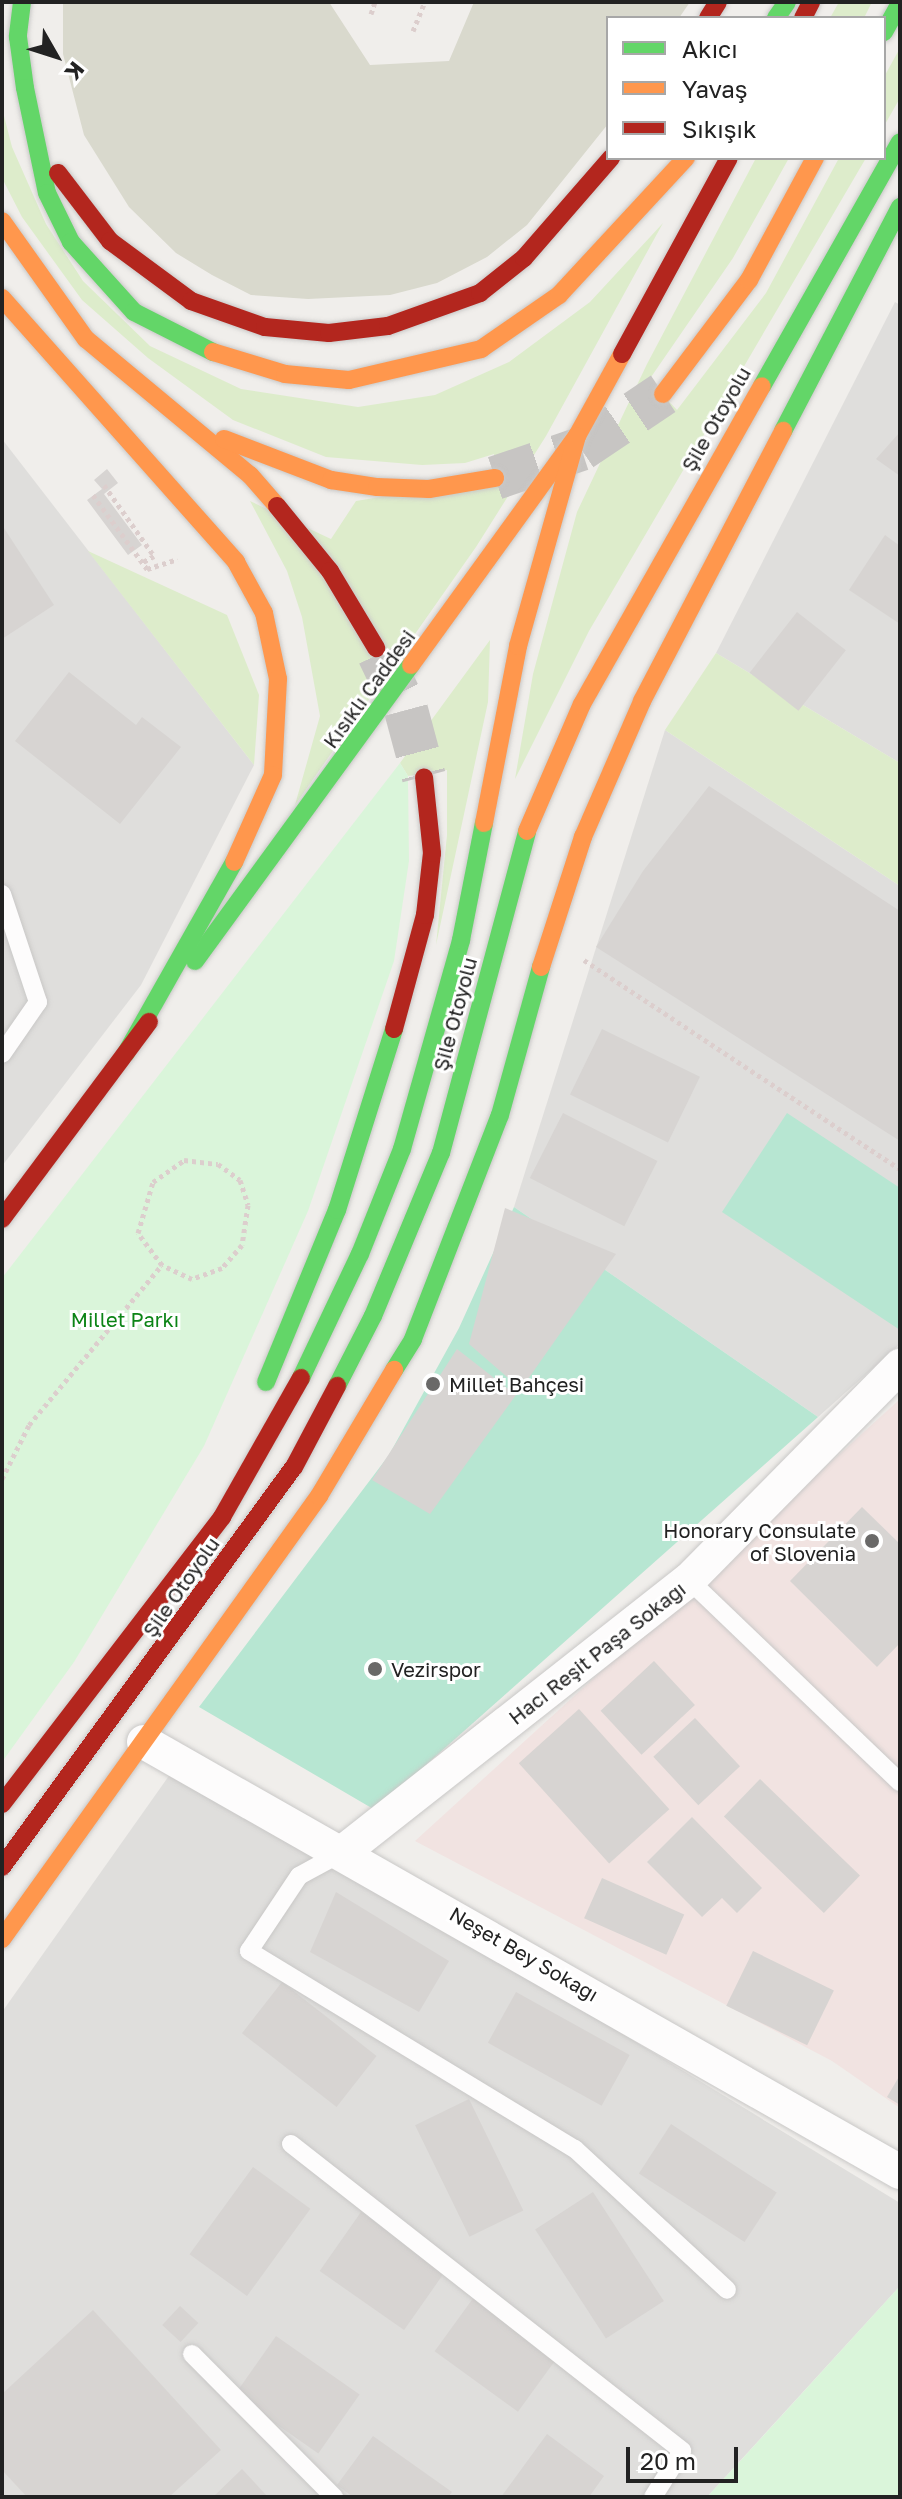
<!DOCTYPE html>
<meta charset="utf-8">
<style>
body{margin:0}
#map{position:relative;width:902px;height:2499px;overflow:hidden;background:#f0eeeb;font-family:"Golos Text",sans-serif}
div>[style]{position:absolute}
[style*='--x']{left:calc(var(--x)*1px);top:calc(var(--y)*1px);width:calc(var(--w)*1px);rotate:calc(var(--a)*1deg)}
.residential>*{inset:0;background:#dfdedc}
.commercial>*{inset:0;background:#f1e3e1}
.construction>*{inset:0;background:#d9d9cd}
.grass>*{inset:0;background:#ddeccb}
.park>*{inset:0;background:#daf5da}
.pitch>*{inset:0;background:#b7e6d2}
.building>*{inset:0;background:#d7d4d2;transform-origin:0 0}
.highway-tunnel>*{height:44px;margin-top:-22px;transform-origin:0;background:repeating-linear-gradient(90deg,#c7c5c3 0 44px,transparent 0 66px)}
.path>*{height:5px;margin-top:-2.5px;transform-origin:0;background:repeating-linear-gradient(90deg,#dccecd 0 4px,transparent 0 8px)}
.roads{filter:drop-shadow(0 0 2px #c9c8c7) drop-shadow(0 0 2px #c9c8c7)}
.lane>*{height:18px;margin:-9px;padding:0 9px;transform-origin:9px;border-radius:9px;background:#fdfcfc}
.street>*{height:34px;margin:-17px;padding:0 17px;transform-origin:17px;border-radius:17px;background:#fdfcfc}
.fast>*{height:18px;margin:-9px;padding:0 9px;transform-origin:9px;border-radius:9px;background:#63d668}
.slow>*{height:18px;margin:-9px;padding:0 9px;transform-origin:9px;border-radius:9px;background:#ff974d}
.jam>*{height:18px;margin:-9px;padding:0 9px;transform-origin:9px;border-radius:9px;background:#b3261e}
.dots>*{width:22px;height:22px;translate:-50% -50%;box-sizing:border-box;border:4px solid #fff;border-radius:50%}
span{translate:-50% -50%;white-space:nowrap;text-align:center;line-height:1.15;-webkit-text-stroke:6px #fff;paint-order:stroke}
.street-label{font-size:20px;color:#222}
.park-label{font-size:20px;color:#0c8416}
.poi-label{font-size:20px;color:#222}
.left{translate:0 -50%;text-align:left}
.right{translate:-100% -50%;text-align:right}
.frame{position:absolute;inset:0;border:4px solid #222;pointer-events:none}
.legend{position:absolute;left:606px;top:16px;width:280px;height:144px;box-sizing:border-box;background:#fff;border:2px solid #a7a7a7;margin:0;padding:10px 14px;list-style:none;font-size:24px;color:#222}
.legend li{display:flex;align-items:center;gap:16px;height:40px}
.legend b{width:40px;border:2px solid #a7a7a7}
.north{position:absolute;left:16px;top:16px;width:80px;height:80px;-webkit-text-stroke:6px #fff;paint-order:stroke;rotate:129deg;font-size:22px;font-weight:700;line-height:32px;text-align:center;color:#222}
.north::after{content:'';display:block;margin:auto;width:28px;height:36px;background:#222;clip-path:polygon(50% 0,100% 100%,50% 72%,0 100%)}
.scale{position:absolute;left:626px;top:2447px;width:112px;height:36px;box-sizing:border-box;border:4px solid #222;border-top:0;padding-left:10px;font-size:24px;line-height:28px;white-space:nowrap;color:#222;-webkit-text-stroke:6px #fff;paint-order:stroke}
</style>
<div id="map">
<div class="residential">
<i style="clip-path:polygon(895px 302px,900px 305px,900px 763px,716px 653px)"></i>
<i style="clip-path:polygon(2px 439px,254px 765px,141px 985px,2px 1166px)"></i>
<i style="clip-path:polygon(665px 730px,900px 886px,900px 1344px,818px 1417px,514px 1207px)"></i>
<i style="clip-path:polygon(178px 1763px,900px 2203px,900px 2286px,707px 2497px,2px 2497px,2px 2012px)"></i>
</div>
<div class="commercial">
<i style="clip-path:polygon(900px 1399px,900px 2108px,832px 2061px,415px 1841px)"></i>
</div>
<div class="construction">
<i style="clip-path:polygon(63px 2px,329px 2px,370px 65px,449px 61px,474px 2px,690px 2px,679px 18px,608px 18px,608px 124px,527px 225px,487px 257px,437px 283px,390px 295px,308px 299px,251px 295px,212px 275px,176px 253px,129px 207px,84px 135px,63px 54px)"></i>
</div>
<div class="grass">
<i style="clip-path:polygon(839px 2px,872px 2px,864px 18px,830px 18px)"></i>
<i style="clip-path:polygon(900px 48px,900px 98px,884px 126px,884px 77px)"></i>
<i style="clip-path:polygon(2px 108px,12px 147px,46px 224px,83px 281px,150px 346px,241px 389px,358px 407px,435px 395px,509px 362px,590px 302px,663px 223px,546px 436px,476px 547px,295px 805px,320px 716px,302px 617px,287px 571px,250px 501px,331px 539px,356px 501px,495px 478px,494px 454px,465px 463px,422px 465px,326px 457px,233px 420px,148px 358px,82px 300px,22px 217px,2px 178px)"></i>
<i style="clip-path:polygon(756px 158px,789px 158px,733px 258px,649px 380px,677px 410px,766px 293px,839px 158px,866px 158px,589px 631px,515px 779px,533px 674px,577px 512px,647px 364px)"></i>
<i style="clip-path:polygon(88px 551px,227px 615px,259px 695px,254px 765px)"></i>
<i style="clip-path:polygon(490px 640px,488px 702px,436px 945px,447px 835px,447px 770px,408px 776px,400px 763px)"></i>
<i style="clip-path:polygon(716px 653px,900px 763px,900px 886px,665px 730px)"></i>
</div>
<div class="park">
<i style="clip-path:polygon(400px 763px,408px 776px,409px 861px,394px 961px,308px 1211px,204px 1446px,74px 1662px,2px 1762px,2px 1278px)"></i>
<i style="clip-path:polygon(900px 2286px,900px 2497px,707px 2497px,743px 2458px)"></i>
</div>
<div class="pitch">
<i style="clip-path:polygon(787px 1113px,900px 1188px,900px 1330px,722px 1212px)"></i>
<i style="clip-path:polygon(514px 1207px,818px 1417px,375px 1810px,199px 1707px,389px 1455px,459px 1328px)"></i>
</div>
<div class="building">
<i style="clip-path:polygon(900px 432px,900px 476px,876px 459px)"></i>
<i style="clip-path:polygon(107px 469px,118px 483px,104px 494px,142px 545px,128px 555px,87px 500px,102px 489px,94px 480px)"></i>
<i style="clip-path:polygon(2px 525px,54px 605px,2px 639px)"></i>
<i style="clip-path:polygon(885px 535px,900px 546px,900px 624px,849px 590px)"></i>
<i style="left:797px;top:612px;width:62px;height:77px;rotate:38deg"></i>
<i style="clip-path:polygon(69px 672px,136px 725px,142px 717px,181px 747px,120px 824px,15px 741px)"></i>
<i style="clip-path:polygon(709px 786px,900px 911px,900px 1141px,596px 947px,643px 871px)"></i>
<i style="left:602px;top:1029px;width:109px;height:73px;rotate:26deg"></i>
<i style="left:563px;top:1113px;width:106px;height:73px;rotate:27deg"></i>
<i style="clip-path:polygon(505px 1208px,616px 1254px,521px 1389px,469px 1344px)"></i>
<i style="clip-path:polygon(457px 1349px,516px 1395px,430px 1514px,372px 1480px)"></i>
<i style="clip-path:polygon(862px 1507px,900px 1544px,900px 1643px,877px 1667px,790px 1581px)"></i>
<i style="left:654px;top:1661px;width:60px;height:73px;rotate:47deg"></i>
<i style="left:579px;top:1709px;width:135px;height:81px;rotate:48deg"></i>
<i style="left:695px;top:1718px;width:66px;height:57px;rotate:47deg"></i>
<i style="left:760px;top:1779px;width:139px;height:52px;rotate:44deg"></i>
<i style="clip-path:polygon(692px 1817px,762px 1888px,737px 1913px,722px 1898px,702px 1917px,647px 1862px)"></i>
<i style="left:602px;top:1878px;width:90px;height:44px;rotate:24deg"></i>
<i style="clip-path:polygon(336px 1892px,449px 1961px,419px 2012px,310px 1952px)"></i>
<i style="left:753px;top:1951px;width:90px;height:61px;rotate:26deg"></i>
<i style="left:282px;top:1982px;width:120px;height:65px;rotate:38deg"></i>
<i style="left:516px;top:1992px;width:130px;height:58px;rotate:29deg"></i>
<i style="clip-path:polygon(900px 2075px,900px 2105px,887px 2097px)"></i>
<i style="left:469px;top:2099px;width:124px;height:60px;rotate:64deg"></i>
<i style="left:671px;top:2124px;width:126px;height:59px;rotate:33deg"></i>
<i style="left:253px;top:2167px;width:71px;height:108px;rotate:36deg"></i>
<i style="left:593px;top:2192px;width:130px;height:69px;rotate:57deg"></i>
<i style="left:361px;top:2212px;width:103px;height:72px;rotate:35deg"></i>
<i style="left:474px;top:2297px;width:103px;height:67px;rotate:36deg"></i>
<i style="left:180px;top:2306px;width:25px;height:26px;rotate:43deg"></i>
<i style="clip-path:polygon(93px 2310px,221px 2450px,169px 2497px,27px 2497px,2px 2470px,2px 2394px)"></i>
<i style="left:276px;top:2336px;width:102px;height:72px;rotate:35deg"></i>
<i style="clip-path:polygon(547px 2434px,604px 2476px,589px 2497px,501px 2497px)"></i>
<i style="clip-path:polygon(373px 2436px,452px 2492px,448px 2497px,353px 2497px,337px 2485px)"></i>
<i style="clip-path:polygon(242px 2469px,268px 2497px,213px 2497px)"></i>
</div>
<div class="highway-tunnel">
<i style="--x:495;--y:478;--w:91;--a:-18.6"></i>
<i style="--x:581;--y:449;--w:99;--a:-33.9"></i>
<i style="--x:379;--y:654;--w:62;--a:64.3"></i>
<i style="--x:406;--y:710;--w:69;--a:75"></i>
</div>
<div class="path">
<i style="--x:371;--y:14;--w:13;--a:-72"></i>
<i style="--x:413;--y:31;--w:31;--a:-68"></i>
<i style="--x:104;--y:485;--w:87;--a:54.8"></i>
<i style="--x:154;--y:556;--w:13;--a:151"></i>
<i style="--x:93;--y:495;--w:92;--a:53.9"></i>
<i style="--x:147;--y:569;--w:32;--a:-18"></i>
<i style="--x:584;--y:960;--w:379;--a:33.5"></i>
<i style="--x:184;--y:1160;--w:34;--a:7"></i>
<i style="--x:218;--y:1164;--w:27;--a:36"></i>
<i style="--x:240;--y:1180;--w:26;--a:72"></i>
<i style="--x:248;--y:1205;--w:40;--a:98.5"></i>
<i style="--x:242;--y:1245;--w:30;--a:131"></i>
<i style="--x:222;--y:1268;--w:32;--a:160"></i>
<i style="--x:192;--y:1279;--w:33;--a:-155"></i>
<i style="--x:162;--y:1265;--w:40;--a:-127"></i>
<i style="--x:138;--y:1233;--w:53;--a:-73.6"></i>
<i style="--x:153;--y:1182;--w:38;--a:-35"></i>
<i style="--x:2;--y:1479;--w:60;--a:-63.4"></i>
<i style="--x:29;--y:1425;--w:208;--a:-50.3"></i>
</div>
<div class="roads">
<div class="lane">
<i style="--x:2;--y:894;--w:114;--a:71.6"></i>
<i style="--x:38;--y:1002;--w:63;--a:124.7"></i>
<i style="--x:689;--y:1580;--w:292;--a:43.8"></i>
<i style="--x:343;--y:1852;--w:50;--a:151.4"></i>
<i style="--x:299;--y:1876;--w:90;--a:123.7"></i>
<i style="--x:249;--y:1951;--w:381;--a:31.3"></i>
<i style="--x:575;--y:2149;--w:207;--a:42.8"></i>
<i style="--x:291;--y:2144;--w:497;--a:38.1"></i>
<i style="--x:682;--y:2451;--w:54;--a:122.2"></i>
<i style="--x:192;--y:2354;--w:202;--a:45.2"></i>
</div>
<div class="street">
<i style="--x:144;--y:1742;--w:870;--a:29.63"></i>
<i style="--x:343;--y:1852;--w:440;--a:-38.2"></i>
<i style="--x:689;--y:1580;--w:301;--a:-45.4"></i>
</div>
<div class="fast">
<i style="--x:22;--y:2;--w:35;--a:97"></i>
<i style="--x:18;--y:37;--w:51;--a:82.2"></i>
<i style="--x:25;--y:88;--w:107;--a:78.2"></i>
<i style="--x:47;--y:193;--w:55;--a:63.9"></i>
<i style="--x:71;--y:242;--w:94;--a:48"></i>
<i style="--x:134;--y:312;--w:89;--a:26.9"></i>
<i style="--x:776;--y:18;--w:19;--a:-55"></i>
<i style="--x:884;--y:32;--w:33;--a:-61"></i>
<i style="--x:762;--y:386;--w:280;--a:-60.5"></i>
<i style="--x:783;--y:431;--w:253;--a:-62.4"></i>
<i style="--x:195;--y:961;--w:366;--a:-53.9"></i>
<i style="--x:126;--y:1053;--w:219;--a:-60.5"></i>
<i style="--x:394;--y:1370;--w:36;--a:-58"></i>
<i style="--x:413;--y:1339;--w:240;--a:-68.8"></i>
<i style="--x:500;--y:1115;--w:154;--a:-74.5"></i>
<i style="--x:301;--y:1378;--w:137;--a:-64.6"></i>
<i style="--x:360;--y:1254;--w:113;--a:-68.2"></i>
<i style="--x:402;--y:1149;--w:217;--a:-74.2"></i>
<i style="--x:461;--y:940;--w:119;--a:-78.9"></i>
<i style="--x:266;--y:1382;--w:186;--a:-67.6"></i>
<i style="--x:337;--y:1210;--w:190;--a:-72.5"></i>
<i style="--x:337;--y:1386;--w:79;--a:-62.8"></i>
<i style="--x:373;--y:1316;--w:177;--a:-67.4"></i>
<i style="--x:441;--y:1153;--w:333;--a:-75"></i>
</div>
<div class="slow">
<i style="--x:2;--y:221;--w:145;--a:54.6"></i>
<i style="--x:86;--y:339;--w:213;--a:39.7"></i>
<i style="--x:250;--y:475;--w:41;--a:48.9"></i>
<i style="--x:2;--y:298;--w:353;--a:48.4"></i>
<i style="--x:236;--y:562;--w:58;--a:61.2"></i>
<i style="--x:264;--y:613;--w:67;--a:78"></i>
<i style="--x:278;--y:679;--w:96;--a:93"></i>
<i style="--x:273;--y:775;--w:95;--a:114.1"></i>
<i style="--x:213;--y:352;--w:75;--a:17"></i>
<i style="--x:285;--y:374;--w:64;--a:5.4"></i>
<i style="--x:349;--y:380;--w:136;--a:-13.2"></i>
<i style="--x:481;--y:349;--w:95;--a:-34.7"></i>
<i style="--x:559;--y:295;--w:187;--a:-47.2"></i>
<i style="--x:663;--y:394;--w:143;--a:-53"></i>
<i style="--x:749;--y:280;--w:139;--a:-61.6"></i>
<i style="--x:224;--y:439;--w:115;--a:21"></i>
<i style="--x:331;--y:480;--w:47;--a:8.7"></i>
<i style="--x:377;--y:487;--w:52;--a:2.2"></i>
<i style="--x:429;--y:489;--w:67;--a:-9.5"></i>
<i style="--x:411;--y:665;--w:283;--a:-54.1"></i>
<i style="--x:577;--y:436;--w:94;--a:-61.2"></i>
<i style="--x:484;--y:823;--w:180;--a:-79.1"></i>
<i style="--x:518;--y:646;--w:218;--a:-74.3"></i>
<i style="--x:527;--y:831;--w:138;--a:-66.6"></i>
<i style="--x:582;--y:704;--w:365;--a:-60.5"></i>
<i style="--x:541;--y:967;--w:137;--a:-72.1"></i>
<i style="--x:583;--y:837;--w:148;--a:-66.5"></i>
<i style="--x:642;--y:701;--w:305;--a:-62.4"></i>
<i style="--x:2;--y:1939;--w:545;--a:-54.41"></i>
<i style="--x:319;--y:1496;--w:147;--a:-59.2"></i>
</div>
<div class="jam">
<i style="--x:708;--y:18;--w:19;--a:-58"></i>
<i style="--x:803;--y:18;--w:18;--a:-63"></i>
<i style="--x:58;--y:173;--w:86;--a:52.6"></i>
<i style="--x:110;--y:241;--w:101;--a:36.5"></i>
<i style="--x:191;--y:301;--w:78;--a:19.4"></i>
<i style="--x:265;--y:327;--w:64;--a:5.4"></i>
<i style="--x:329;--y:333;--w:59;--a:-6.8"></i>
<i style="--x:388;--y:326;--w:98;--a:-19.7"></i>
<i style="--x:480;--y:293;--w:56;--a:-38.5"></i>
<i style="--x:524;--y:258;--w:133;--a:-49"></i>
<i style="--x:622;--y:354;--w:223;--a:-61.4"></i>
<i style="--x:277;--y:506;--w:84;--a:50.8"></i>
<i style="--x:330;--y:571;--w:90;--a:59.1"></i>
<i style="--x:394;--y:1029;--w:118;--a:-74.8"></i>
<i style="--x:425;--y:915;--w:62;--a:-83.6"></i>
<i style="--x:432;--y:853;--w:76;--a:-96"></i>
<i style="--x:2;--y:1219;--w:246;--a:-53.3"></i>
<i style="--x:2;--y:1804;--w:362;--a:-52.5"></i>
<i style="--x:222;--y:1517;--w:160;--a:-60.4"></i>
<i style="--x:2;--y:1867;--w:495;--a:-53.9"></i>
<i style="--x:294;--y:1467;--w:92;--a:-62"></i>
</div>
</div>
<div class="dots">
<i style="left:433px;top:1384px;background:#6a6968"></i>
<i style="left:872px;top:1541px;background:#6a6968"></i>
<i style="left:375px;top:1669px;background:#6a6968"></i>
</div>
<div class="street-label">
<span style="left:716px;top:419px;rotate:-60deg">Şile Otoyolu</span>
<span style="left:369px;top:689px;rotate:-54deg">Kısıklı Caddesi</span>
<span style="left:455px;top:1014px;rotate:-75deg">Şile Otoyolu</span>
<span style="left:181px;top:1587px;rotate:-55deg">Şile Otoyolu</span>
<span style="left:597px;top:1653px;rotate:-38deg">Hacı Reşit Paşa Sokağı</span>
<span style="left:524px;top:1954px;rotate:30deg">Neşet Bey Sokağı</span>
</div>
<div class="park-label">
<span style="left:125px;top:1319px">Millet Parkı</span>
</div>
<div class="poi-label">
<span class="left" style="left:449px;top:1384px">Millet Bahçesi</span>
<span class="right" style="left:856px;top:1542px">Honorary Consulate<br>of Slovenia</span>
<span class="left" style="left:391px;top:1669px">Vezirspor</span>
</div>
<div class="frame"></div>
<ul class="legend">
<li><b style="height:10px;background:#63d668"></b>Akıcı</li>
<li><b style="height:10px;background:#ff974d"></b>Yavaş</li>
<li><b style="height:10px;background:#b3261e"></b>Sıkışık</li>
</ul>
<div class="north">K</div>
<div class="scale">20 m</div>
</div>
